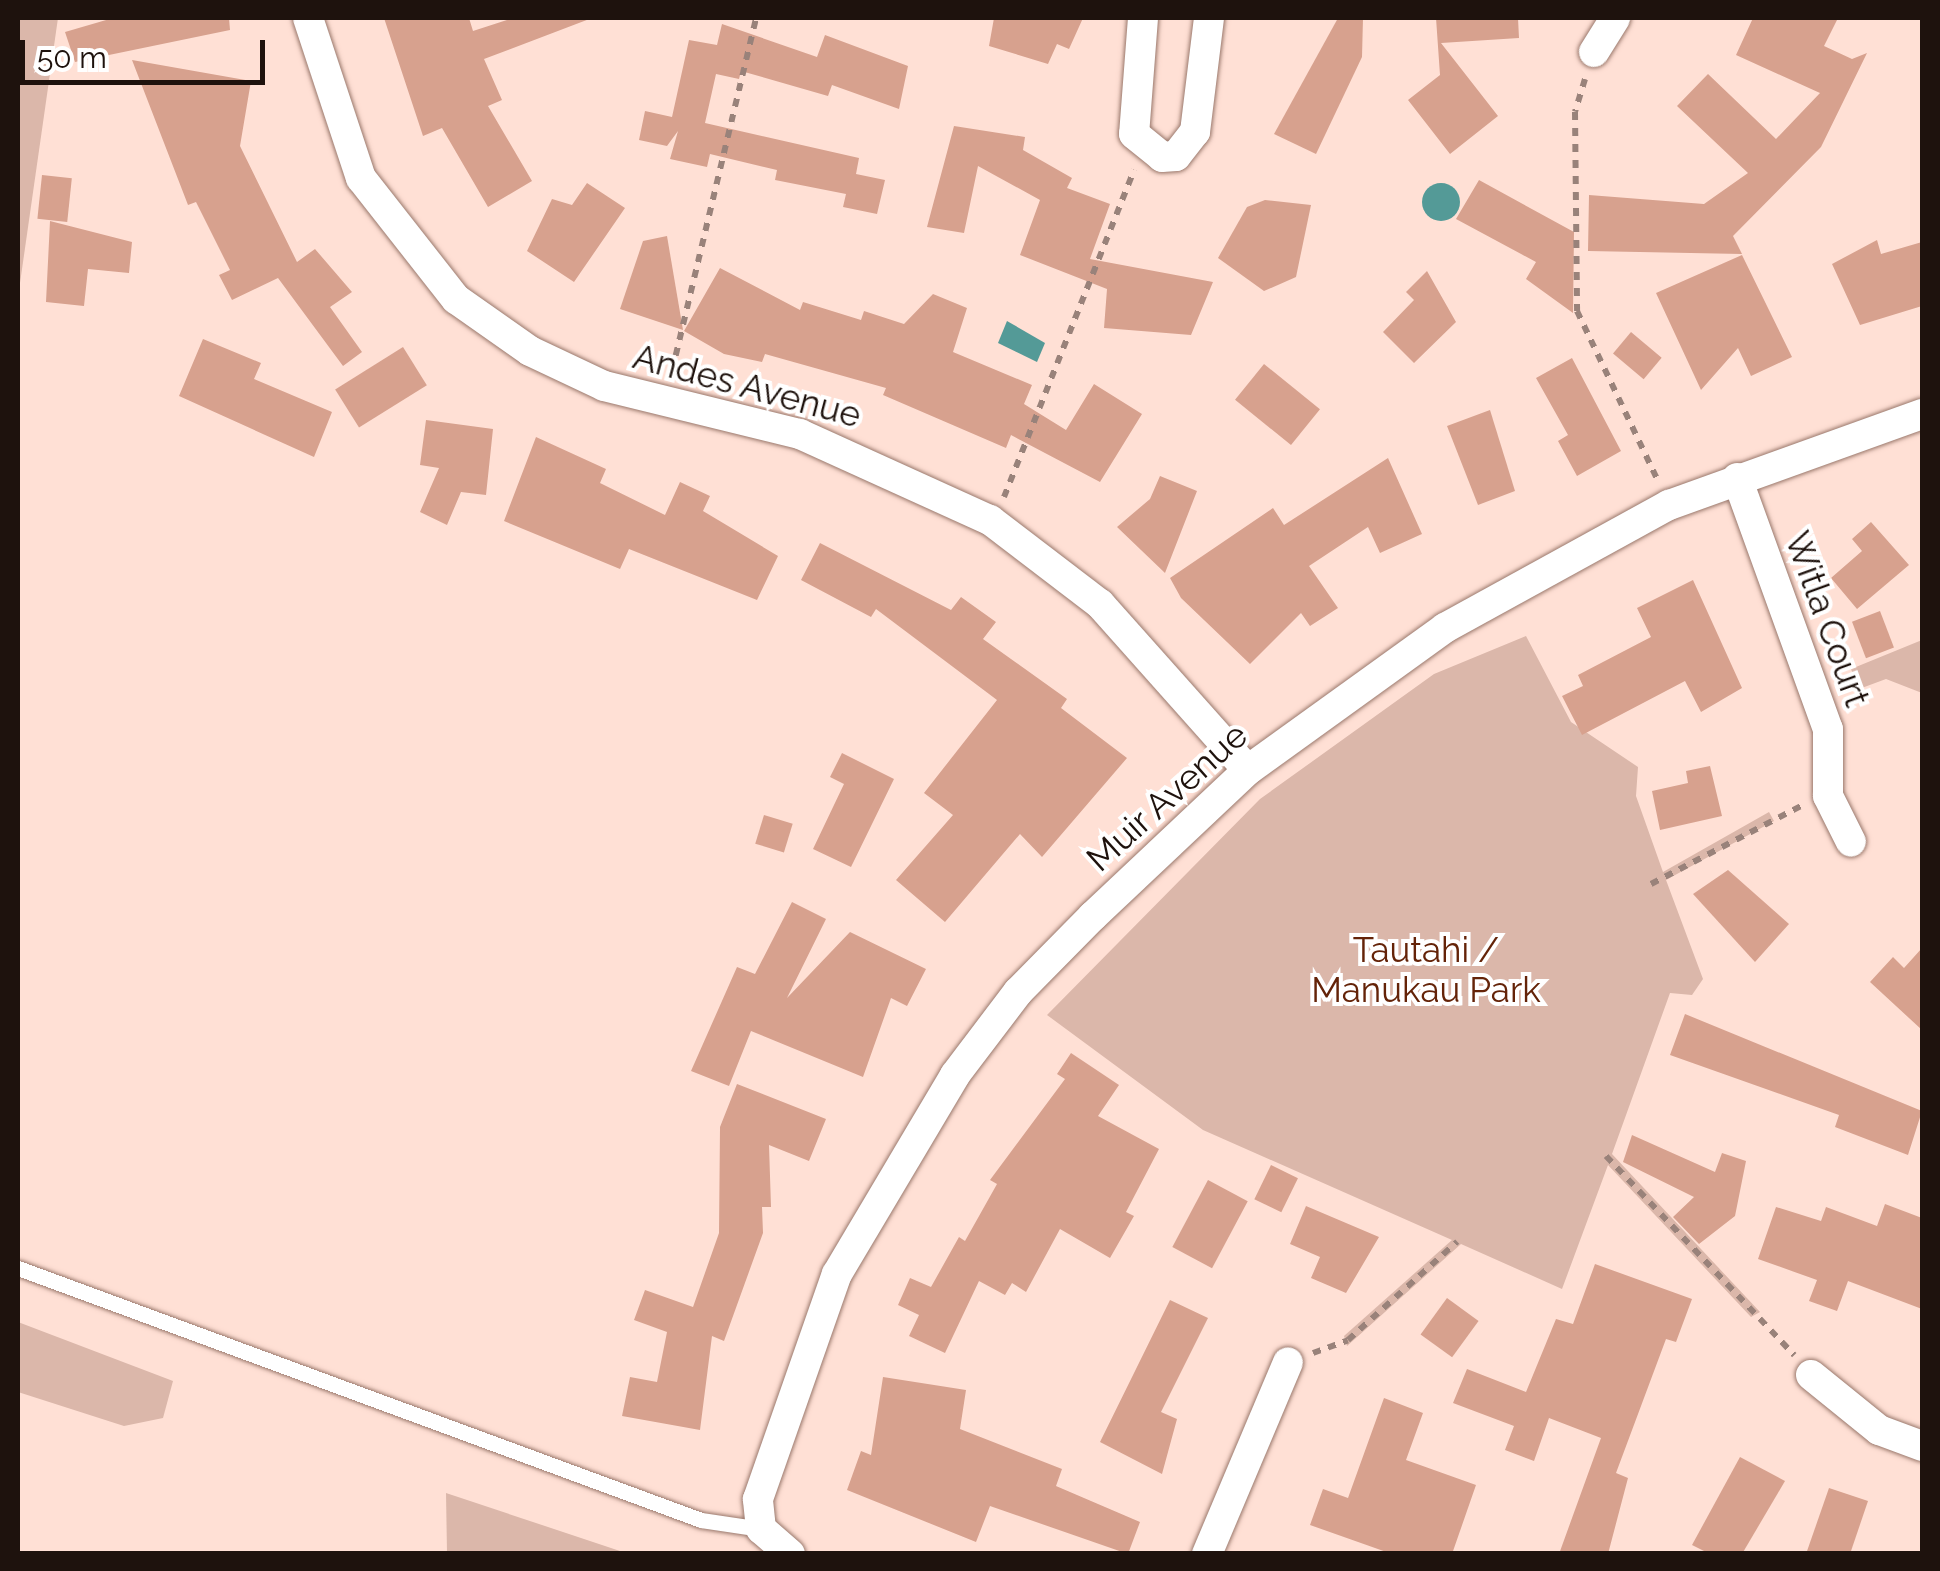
<!DOCTYPE html>
<style>
body{margin:0}
#map{position:relative;width:1940px;height:1571px;overflow:hidden;background:#ffe0d5;font-family:Raleway,sans-serif}
div>[style]{position:absolute}
[style*='--x']{left:calc(var(--x)*1px);top:calc(var(--y)*1px);width:calc(var(--w)*1px);rotate:calc(var(--a)*1deg)}
.green>*{inset:0;background:#dbb7aa}
.water>*{inset:0;background:#549a97}
.round{border-radius:50%}
.building>*{inset:0;background:#d7a18e;transform-origin:0 0}
.path>*{height:6px;margin-top:-3px;transform-origin:0;background:repeating-linear-gradient(90deg,#99827a 0 8px,transparent 0 16px)}
.roads{filter:drop-shadow(0 0 2px #9a786c) drop-shadow(0 0 2px #9a786c)}
.lane>*{height:15px;margin:-7.5px;padding:0 7.5px;transform-origin:7.5px;border-radius:7.5px;background:#fff}
.street>*{height:30px;margin:-15px;padding:0 15px;transform-origin:15px;border-radius:15px;background:#fff}
span{translate:-50% -50%;white-space:nowrap;text-align:center;line-height:1.15;-webkit-text-stroke:8px #fff;paint-order:stroke}
.street-label{font-size:35px;color:#1e120d}
.park-label{font-size:35px;color:#642308}
.frame{position:absolute;inset:0;border:20px solid #1e120d;pointer-events:none}
.scale{position:absolute;left:20px;top:40px;width:245px;height:45px;box-sizing:border-box;border:5px solid #1e120d;border-top:0;padding-left:12px;font-size:30px;line-height:35px;white-space:nowrap;color:#1e120d;-webkit-text-stroke:8px #fff;paint-order:stroke}
</style>
<div id="map">
<div class="green">
<i style="clip-path:polygon(18px 18px,58px 18px,18px 297px)"></i>
<i style="clip-path:polygon(1526px 636px,1571px 722px,1638px 767px,1636px 796px,1663px 872px,1769px 812px,1774px 821px,1666px 880px,1703px 979px,1692px 995px,1670px 993px,1612px 1154px,1760px 1312px,1751px 1317px,1608px 1165px,1562px 1289px,1461px 1244px,1347px 1346px,1344px 1336px,1452px 1240px,1203px 1130px,1047px 1015px,1260px 799px,1434px 674px)"></i>
<i style="clip-path:polygon(1922px 640px,1922px 693px,1886px 679px,1859px 689px,1851px 669px)"></i>
<i style="clip-path:polygon(18px 1322px,173px 1381px,163px 1418px,124px 1426px,18px 1392px)"></i>
<i style="clip-path:polygon(446px 1493px,626px 1553px,447px 1553px)"></i>
</div>
<div class="water">
<i class="round" style="left:1422px;top:183px;width:38px;height:38px"></i>
<i style="clip-path:polygon(1007px 321px,1045px 343px,1037px 362px,998px 343px)"></i>
</div>
<div class="building">
<i style="clip-path:polygon(113px 18px,229px 18px,230px 30px,75px 62px,65px 32px)"></i>
<i style="clip-path:polygon(384px 18px,469px 18px,473px 31px,513px 18px,592px 18px,484px 59px,502px 100px,488px 106px,532px 181px,488px 207px,442px 128px,423px 136px)"></i>
<i style="clip-path:polygon(994px 18px,1083px 18px,1069px 49px,1057px 44px,1048px 64px,989px 46px)"></i>
<i style="clip-path:polygon(1338px 18px,1363px 18px,1362px 57px,1316px 154px,1274px 134px)"></i>
<i style="clip-path:polygon(1436px 18px,1518px 18px,1519px 38px,1441px 43px,1498px 116px,1450px 154px,1408px 100px,1440px 75px)"></i>
<i style="clip-path:polygon(1753px 18px,1838px 18px,1824px 46px,1852px 59px,1867px 53px,1821px 147px,1733px 236px,1742px 254px,1588px 251px,1589px 195px,1704px 204px,1748px 173px,1677px 106px,1708px 74px,1776px 139px,1820px 93px,1736px 55px)"></i>
<i style="clip-path:polygon(722px 24px,817px 57px,825px 35px,908px 66px,899px 109px,832px 85px,828px 96px,741px 71px,739px 79px,716px 74px,705px 123px,859px 158px,856px 174px,885px 180px,877px 214px,843px 207px,846px 194px,775px 180px,777px 170px,710px 154px,707px 167px,670px 159px,678px 131px,667px 146px,639px 140px,645px 111px,672px 117px,689px 40px,717px 45px)"></i>
<i style="clip-path:polygon(132px 60px,251px 81px,240px 146px,297px 262px,315px 249px,352px 292px,330px 307px,362px 352px,343px 366px,278px 278px,232px 300px,219px 275px,230px 270px,196px 202px,188px 205px)"></i>
<i style="clip-path:polygon(954px 126px,1025px 137px,1023px 150px,1072px 178px,1067px 188px,1110px 204px,1090px 259px,1213px 282px,1191px 335px,1104px 328px,1107px 289px,1020px 255px,1040px 200px,978px 166px,964px 233px,927px 227px)"></i>
<i style="left:42px;top:175px;width:30px;height:44px;rotate:6deg"></i>
<i style="clip-path:polygon(1479px 180px,1574px 232px,1573px 313px,1526px 279px,1536px 262px,1456px 219px)"></i>
<i style="clip-path:polygon(587px 183px,625px 208px,574px 282px,527px 251px,552px 199px,572px 205px)"></i>
<i style="clip-path:polygon(1265px 200px,1311px 205px,1296px 277px,1264px 291px,1218px 258px,1247px 207px)"></i>
<i style="clip-path:polygon(50px 221px,132px 242px,129px 273px,88px 269px,84px 306px,46px 302px)"></i>
<i style="clip-path:polygon(667px 236px,683px 330px,620px 309px,643px 241px)"></i>
<i style="clip-path:polygon(1877px 240px,1881px 254px,1922px 242px,1922px 306px,1860px 325px,1832px 264px)"></i>
<i style="clip-path:polygon(1742px 255px,1792px 357px,1751px 376px,1738px 348px,1701px 390px,1656px 293px)"></i>
<i style="clip-path:polygon(720px 268px,800px 310px,803px 302px,861px 320px,864px 311px,904px 324px,933px 294px,967px 308px,953px 352px,1032px 385px,1024px 404px,1066px 430px,1094px 384px,1142px 414px,1100px 482px,1011px 435px,1006px 448px,883px 395px,886px 388px,765px 354px,762px 362px,724px 354px,684px 331px)"></i>
<i style="clip-path:polygon(1427px 271px,1456px 322px,1414px 363px,1383px 332px,1414px 300px,1406px 292px)"></i>
<i style="left:1631px;top:332px;width:40px;height:28px;rotate:40deg"></i>
<i style="clip-path:polygon(203px 339px,261px 363px,254px 379px,332px 412px,314px 457px,179px 396px)"></i>
<i style="left:403px;top:347px;width:45px;height:80px;rotate:58deg"></i>
<i style="clip-path:polygon(1572px 358px,1621px 451px,1577px 476px,1558px 441px,1568px 435px,1536px 378px)"></i>
<i style="left:1264px;top:364px;width:72px;height:46px;rotate:39deg"></i>
<i style="clip-path:polygon(1490px 410px,1515px 491px,1478px 505px,1447px 426px)"></i>
<i style="clip-path:polygon(426px 420px,493px 429px,486px 495px,461px 492px,447px 525px,420px 512px,439px 468px,420px 465px)"></i>
<i style="clip-path:polygon(536px 437px,606px 469px,600px 483px,665px 515px,680px 482px,710px 496px,703px 511px,778px 556px,757px 600px,629px 549px,620px 569px,504px 521px)"></i>
<i style="clip-path:polygon(1388px 458px,1422px 534px,1380px 553px,1368px 527px,1309px 566px,1338px 608px,1310px 626px,1301px 613px,1250px 664px,1181px 598px,1170px 578px,1273px 508px,1284px 525px)"></i>
<i style="clip-path:polygon(1160px 476px,1197px 491px,1165px 573px,1117px 527px,1150px 499px)"></i>
<i style="clip-path:polygon(1871px 522px,1909px 565px,1857px 609px,1831px 578px,1862px 551px,1852px 539px)"></i>
<i style="clip-path:polygon(820px 543px,951px 610px,961px 597px,996px 622px,983px 639px,1067px 699px,1061px 708px,1127px 758px,1042px 857px,1020px 834px,945px 922px,896px 880px,953px 815px,924px 793px,997px 700px,876px 609px,871px 617px,801px 580px)"></i>
<i style="clip-path:polygon(1693px 580px,1742px 688px,1701px 712px,1685px 681px,1582px 735px,1562px 696px,1583px 686px,1578px 675px,1651px 637px,1637px 608px)"></i>
<i style="left:1880px;top:611px;width:39px;height:30px;rotate:69deg"></i>
<i style="clip-path:polygon(842px 753px,894px 779px,851px 867px,813px 849px,844px 784px,830px 777px)"></i>
<i style="clip-path:polygon(1710px 766px,1722px 816px,1660px 830px,1652px 791px,1688px 783px,1686px 771px)"></i>
<i style="left:764px;top:815px;width:30px;height:30px;rotate:17deg"></i>
<i style="clip-path:polygon(1728px 870px,1789px 924px,1755px 962px,1693px 894px)"></i>
<i style="clip-path:polygon(792px 902px,826px 919px,787px 998px,850px 932px,926px 969px,907px 1006px,891px 998px,863px 1077px,751px 1031px,729px 1086px,691px 1071px,737px 967px,755px 974px)"></i>
<i style="clip-path:polygon(1922px 948px,1922px 1030px,1870px 982px,1893px 957px,1904px 968px)"></i>
<i style="clip-path:polygon(1685px 1014px,1922px 1111px,1908px 1155px,1835px 1127px,1839px 1115px,1670px 1055px)"></i>
<i style="clip-path:polygon(1071px 1053px,1119px 1085px,1098px 1116px,1159px 1149px,1126px 1212px,1134px 1216px,1110px 1258px,1060px 1229px,1026px 1292px,1012px 1283px,1005px 1295px,979px 1281px,945px 1353px,909px 1336px,919px 1315px,898px 1305px,910px 1278px,931px 1287px,959px 1237px,965px 1241px,997px 1184px,990px 1180px,1065px 1079px,1057px 1074px)"></i>
<i style="clip-path:polygon(737px 1084px,826px 1119px,809px 1161px,769px 1145px,771px 1207px,762px 1207px,763px 1233px,724px 1341px,712px 1336px,700px 1430px,622px 1416px,630px 1377px,657px 1382px,667px 1332px,634px 1320px,645px 1290px,693px 1307px,719px 1233px,720px 1127px)"></i>
<i style="clip-path:polygon(1632px 1135px,1715px 1172px,1722px 1153px,1746px 1161px,1735px 1216px,1699px 1244px,1673px 1217px,1694px 1197px,1623px 1162px)"></i>
<i style="left:1271px;top:1165px;width:30px;height:38px;rotate:26deg"></i>
<i style="left:1208px;top:1180px;width:45px;height:76px;rotate:28deg"></i>
<i style="clip-path:polygon(1885px 1204px,1922px 1218px,1922px 1309px,1848px 1281px,1837px 1311px,1809px 1301px,1817px 1280px,1758px 1259px,1776px 1207px,1821px 1221px,1826px 1207px,1877px 1226px)"></i>
<i style="clip-path:polygon(1306px 1206px,1379px 1237px,1346px 1293px,1311px 1278px,1320px 1257px,1290px 1244px)"></i>
<i style="clip-path:polygon(1595px 1264px,1692px 1299px,1676px 1342px,1666px 1339px,1616px 1473px,1628px 1478px,1608px 1554px,1559px 1554px,1601px 1438px,1549px 1418px,1534px 1461px,1505px 1450px,1514px 1426px,1453px 1403px,1467px 1369px,1526px 1392px,1556px 1319px,1573px 1324px)"></i>
<i style="left:1447px;top:1298px;width:39px;height:45px;rotate:36deg"></i>
<i style="clip-path:polygon(1170px 1300px,1208px 1318px,1161px 1412px,1177px 1419px,1162px 1474px,1100px 1442px)"></i>
<i style="clip-path:polygon(883px 1377px,966px 1390px,960px 1429px,1062px 1469px,1056px 1486px,1140px 1522px,1128px 1554px,990px 1506px,976px 1542px,847px 1490px,861px 1451px,871px 1455px)"></i>
<i style="clip-path:polygon(1384px 1398px,1423px 1413px,1406px 1460px,1476px 1485px,1452px 1554px,1392px 1554px,1310px 1525px,1323px 1489px,1348px 1498px)"></i>
<i style="clip-path:polygon(1740px 1457px,1785px 1481px,1742px 1554px,1710px 1554px,1692px 1545px)"></i>
<i style="clip-path:polygon(1829px 1488px,1868px 1501px,1850px 1554px,1806px 1554px)"></i>
</div>
<div class="path">
<i style="--x:1585;--y:79;--w:34;--a:107"></i>
<i style="--x:1575;--y:112;--w:199;--a:89.4"></i>
<i style="--x:1577;--y:311;--w:188;--a:64.5"></i>
<i style="--x:672;--y:371;--w:363;--a:-76.6"></i>
<i style="--x:1004;--y:497;--w:352;--a:-68.3"></i>
<i style="--x:1651;--y:884;--w:171;--a:-27.5"></i>
<i style="--x:1606;--y:1156;--w:274;--a:46.6"></i>
<i style="--x:1313;--y:1353;--w:37;--a:-20"></i>
<i style="--x:1348;--y:1340;--w:147;--a:-42"></i>
</div>
<div class="roads">
<div class="lane">
<i style="--x:18;--y:1268;--w:728;--a:20.25"></i>
<i style="--x:701;--y:1520;--w:61;--a:8.5"></i>
</div>
<div class="street">
<i style="--x:308;--y:18;--w:169;--a:71.7"></i>
<i style="--x:361;--y:178;--w:154;--a:51.9"></i>
<i style="--x:456;--y:299;--w:90;--a:35.1"></i>
<i style="--x:530;--y:351;--w:82;--a:25.3"></i>
<i style="--x:604;--y:386;--w:202;--a:13.8"></i>
<i style="--x:800;--y:434;--w:209;--a:24.4"></i>
<i style="--x:990;--y:520;--w:138;--a:37.4"></i>
<i style="--x:1100;--y:604;--w:222;--a:48.3"></i>
<i style="--x:1143;--y:18;--w:116;--a:94.4"></i>
<i style="--x:1134;--y:134;--w:36;--a:39"></i>
<i style="--x:1162;--y:157;--w:14;--a:-4"></i>
<i style="--x:1176;--y:156;--w:31;--a:-52"></i>
<i style="--x:1195;--y:132;--w:115;--a:-83"></i>
<i style="--x:1594;--y:52;--w:40;--a:-58"></i>
<i style="--x:1737;--y:478;--w:267;--a:70.1"></i>
<i style="--x:1828;--y:729;--w:67;--a:90"></i>
<i style="--x:1828;--y:796;--w:51;--a:63.4"></i>
<i style="--x:1811;--y:1375;--w:87;--a:39"></i>
<i style="--x:1879;--y:1430;--w:46;--a:20.4"></i>
<i style="--x:790;--y:1554;--w:38;--a:-139"></i>
<i style="--x:761;--y:1529;--w:30;--a:-96"></i>
<i style="--x:758;--y:1499;--w:238;--a:-70.7"></i>
<i style="--x:837;--y:1274;--w:231;--a:-59.3"></i>
<i style="--x:955;--y:1075;--w:104;--a:-52.8"></i>
<i style="--x:1018;--y:992;--w:107;--a:-45.4"></i>
<i style="--x:1093;--y:916;--w:213;--a:-43.3"></i>
<i style="--x:1248;--y:770;--w:243;--a:-35.8"></i>
<i style="--x:1445;--y:628;--w:256;--a:-28.8"></i>
<i style="--x:1669;--y:505;--w:269;--a:-19.8"></i>
<i style="--x:1207;--y:1554;--w:208;--a:-67.1"></i>
</div>
</div>
<div class="street-label">
<span style="left:747px;top:386px;rotate:15deg">Andes Avenue</span>
<span style="left:1827px;top:619px;rotate:70deg">Witla Court</span>
<span style="left:1167px;top:797px;rotate:-42deg">Muir Avenue</span>
</div>
<div class="park-label">
<span style="left:1426px;top:970px">Tautahi /<br>Manukau Park</span>
</div>
<div class="frame"></div>
<div class="scale">50 m</div>
</div>
